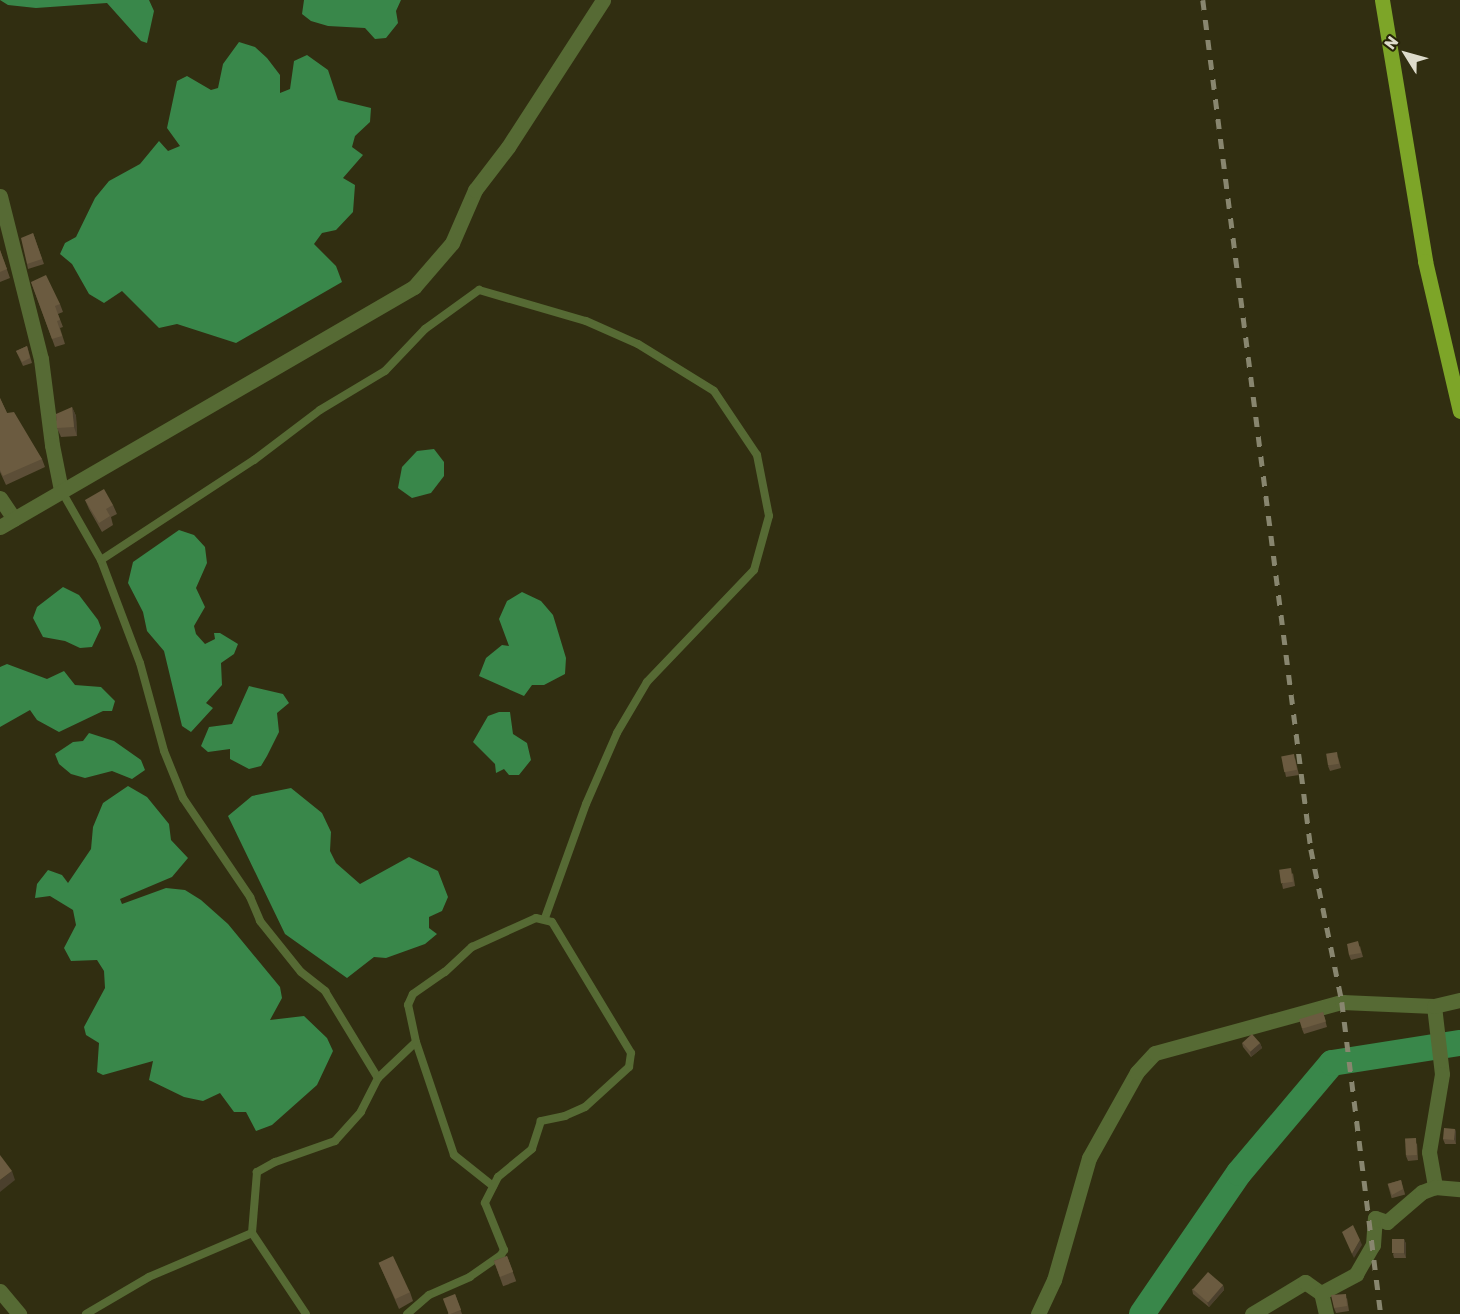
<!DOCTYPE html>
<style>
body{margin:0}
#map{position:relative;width:1460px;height:1314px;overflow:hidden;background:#312e11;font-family:Rubik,sans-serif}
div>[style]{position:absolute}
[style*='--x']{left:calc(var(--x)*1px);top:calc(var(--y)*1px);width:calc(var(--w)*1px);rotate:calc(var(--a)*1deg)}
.water>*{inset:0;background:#39874a}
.river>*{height:26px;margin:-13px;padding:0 13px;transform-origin:13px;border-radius:13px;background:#39874a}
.service>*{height:8px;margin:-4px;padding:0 4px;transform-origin:4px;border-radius:4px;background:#566a34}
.minor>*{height:15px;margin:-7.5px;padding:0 7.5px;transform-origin:7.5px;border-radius:7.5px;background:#566a34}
.primary>*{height:15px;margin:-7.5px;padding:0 7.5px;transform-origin:7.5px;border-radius:7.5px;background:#7da528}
.rail>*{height:4.5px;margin-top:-2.25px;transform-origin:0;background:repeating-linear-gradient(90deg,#88866f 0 10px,transparent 0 20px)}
.wall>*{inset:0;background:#5c4e37;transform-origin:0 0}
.shaded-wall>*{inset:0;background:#4b402d}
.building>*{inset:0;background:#6b5b40;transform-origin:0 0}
span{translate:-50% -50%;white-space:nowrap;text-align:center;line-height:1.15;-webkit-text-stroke:6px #272407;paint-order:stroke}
.north{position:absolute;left:1376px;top:24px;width:60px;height:60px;-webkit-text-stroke:4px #272407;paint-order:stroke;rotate:307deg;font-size:16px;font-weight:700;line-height:24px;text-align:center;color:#dddbcb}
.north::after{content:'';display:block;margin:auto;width:21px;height:27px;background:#dddbcb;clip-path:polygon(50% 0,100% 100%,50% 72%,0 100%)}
</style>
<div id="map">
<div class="water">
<i style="clip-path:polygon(0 0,149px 0,154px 11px,147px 43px,141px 41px,107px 3px,36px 8px,8px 5px)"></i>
<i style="clip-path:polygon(304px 0,401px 0,396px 11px,398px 23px,386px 38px,375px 39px,365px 28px,328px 26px,311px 21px,302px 14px)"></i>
<i style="clip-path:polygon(239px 42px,255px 47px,267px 58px,280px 75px,280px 93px,290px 89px,294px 61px,307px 55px,328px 70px,338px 100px,371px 108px,370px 122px,355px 136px,352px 147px,363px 155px,343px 178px,355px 185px,353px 212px,336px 230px,322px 233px,314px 244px,336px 266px,342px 282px,236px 343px,177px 324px,159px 328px,122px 291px,104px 303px,89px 294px,72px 264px,60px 254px,65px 243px,76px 237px,95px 198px,109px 181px,140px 164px,159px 141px,168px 151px,180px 146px,167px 128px,177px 81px,187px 76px,211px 90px,218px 88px,223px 64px)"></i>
<i style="clip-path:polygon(434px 449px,444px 462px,444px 476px,431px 493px,412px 498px,398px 488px,402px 467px,417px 451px)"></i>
<i style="clip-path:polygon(179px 530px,194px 535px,205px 547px,207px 563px,196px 588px,205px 607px,194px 626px,196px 634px,205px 644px,215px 639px,214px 633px,220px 633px,238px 644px,234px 654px,221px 663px,222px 685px,206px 703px,213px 708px,191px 732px,182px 726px,164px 651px,147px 631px,143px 612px,128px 583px,133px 562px)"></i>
<i style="clip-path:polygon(63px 587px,79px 595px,98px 620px,101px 628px,92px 647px,80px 648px,65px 641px,43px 637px,33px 618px,37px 607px)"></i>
<i style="clip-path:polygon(522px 592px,541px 601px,553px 615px,566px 658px,565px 674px,544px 685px,532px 685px,524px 696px,479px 676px,486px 658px,502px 645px,509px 646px,499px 619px,507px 601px)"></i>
<i style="clip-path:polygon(7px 664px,47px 679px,64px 671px,75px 685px,101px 687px,115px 701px,112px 711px,103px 711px,59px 732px,37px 720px,30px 710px,0 727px,0 667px)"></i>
<i style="clip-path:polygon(249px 686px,283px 694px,289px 703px,277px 713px,279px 732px,267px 756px,261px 766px,249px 769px,230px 759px,230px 749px,208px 752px,201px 746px,209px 727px,232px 724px)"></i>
<i style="clip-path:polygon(499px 712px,510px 712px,513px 734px,527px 743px,531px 760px,519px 775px,509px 775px,504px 769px,496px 773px,495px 764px,473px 742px,488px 716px)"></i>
<i style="clip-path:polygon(89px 733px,114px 741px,141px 760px,145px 770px,132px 779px,112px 771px,85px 778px,71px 774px,59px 764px,55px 754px,73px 742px,83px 741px)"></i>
<i style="clip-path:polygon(128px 786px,147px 797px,169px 824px,171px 840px,188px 858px,172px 877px,120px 899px,122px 904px,166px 888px,185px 890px,201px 900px,228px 924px,280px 987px,282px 998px,270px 1020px,304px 1016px,327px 1038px,333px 1051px,317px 1085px,272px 1125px,256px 1131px,246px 1112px,234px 1112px,220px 1093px,203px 1101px,184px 1097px,149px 1080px,153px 1061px,103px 1075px,97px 1072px,99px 1043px,86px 1035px,84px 1027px,105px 988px,104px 971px,97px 960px,71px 961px,64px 948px,76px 925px,73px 910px,50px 896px,35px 898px,37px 884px,48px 870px,62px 875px,68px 883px,91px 849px,93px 827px,103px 803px)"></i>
<i style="clip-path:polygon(291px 788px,322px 813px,331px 832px,330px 851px,336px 863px,360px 884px,409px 857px,438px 871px,448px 897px,442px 911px,429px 917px,429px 928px,437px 934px,425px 944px,386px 958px,374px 957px,347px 978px,285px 934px,228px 816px,252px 796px)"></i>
</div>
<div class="river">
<i style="--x:1142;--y:1314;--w:171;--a:-55.5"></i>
<i style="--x:1239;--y:1173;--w:144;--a:-49.8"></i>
<i style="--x:1332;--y:1063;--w:130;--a:-8.9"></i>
</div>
<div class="service">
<i style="--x:61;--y:490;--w:81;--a:60.3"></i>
<i style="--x:101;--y:560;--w:110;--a:69.3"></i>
<i style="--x:140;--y:663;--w:91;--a:74.7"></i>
<i style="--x:164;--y:751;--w:51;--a:68"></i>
<i style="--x:183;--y:798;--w:120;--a:55.9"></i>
<i style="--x:250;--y:897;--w:26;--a:67"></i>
<i style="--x:260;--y:921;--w:65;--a:51.2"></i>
<i style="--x:301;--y:972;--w:31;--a:38"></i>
<i style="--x:325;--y:991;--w:102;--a:58.7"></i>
<i style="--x:378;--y:1078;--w:38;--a:117"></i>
<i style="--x:361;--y:1112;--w:39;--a:132"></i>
<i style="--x:335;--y:1141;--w:64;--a:160.7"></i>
<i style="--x:275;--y:1162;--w:21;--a:151"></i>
<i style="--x:257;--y:1172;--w:61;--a:94.7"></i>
<i style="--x:252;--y:1233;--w:112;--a:156.9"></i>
<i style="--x:149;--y:1277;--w:73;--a:149.6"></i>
<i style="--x:101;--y:560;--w:183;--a:-33.2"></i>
<i style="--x:254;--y:460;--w:83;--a:-37.1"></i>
<i style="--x:320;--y:410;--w:76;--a:-31"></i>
<i style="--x:385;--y:371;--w:58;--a:-46.4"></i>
<i style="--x:425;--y:329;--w:67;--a:-35.8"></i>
<i style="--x:479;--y:290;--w:111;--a:16.2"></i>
<i style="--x:586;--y:321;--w:57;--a:23.9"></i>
<i style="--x:638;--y:344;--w:89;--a:31.7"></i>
<i style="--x:714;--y:391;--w:77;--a:56.1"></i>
<i style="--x:757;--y:455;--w:62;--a:78.9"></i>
<i style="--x:769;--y:516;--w:56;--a:105.5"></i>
<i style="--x:754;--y:570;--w:155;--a:133.7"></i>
<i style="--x:647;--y:682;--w:59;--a:120.5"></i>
<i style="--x:617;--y:733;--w:77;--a:113.6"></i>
<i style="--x:586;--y:804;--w:121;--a:109.8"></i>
<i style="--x:416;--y:1042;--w:119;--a:71.4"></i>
<i style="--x:454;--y:1155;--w:50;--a:38.5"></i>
<i style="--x:378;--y:1078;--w:52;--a:-43.5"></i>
<i style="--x:416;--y:1042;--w:38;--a:-102"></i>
<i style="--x:408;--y:1005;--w:12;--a:-66"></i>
<i style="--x:413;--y:994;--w:39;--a:-35"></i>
<i style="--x:445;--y:972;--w:37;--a:-43"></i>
<i style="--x:472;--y:947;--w:70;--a:-24.4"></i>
<i style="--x:536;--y:918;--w:16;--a:14"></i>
<i style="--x:552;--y:922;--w:153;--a:58.9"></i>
<i style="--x:631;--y:1053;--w:14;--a:98"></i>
<i style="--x:629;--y:1067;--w:59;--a:137.7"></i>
<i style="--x:585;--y:1107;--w:22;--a:156"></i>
<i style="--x:565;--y:1116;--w:25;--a:168"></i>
<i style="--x:541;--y:1121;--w:29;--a:108"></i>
<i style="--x:532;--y:1149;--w:44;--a:140.5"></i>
<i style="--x:498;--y:1177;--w:29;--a:117"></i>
<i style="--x:485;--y:1203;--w:51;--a:68"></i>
<i style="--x:504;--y:1250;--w:6;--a:121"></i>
<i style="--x:501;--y:1255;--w:38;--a:145"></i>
<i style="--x:470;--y:1277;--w:45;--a:156.3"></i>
<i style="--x:429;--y:1295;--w:29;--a:139"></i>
<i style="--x:252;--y:1233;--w:97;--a:56.3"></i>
</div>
<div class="minor">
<i style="--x:0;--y:196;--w:168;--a:75.9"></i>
<i style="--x:41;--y:359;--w:87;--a:82.7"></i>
<i style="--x:52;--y:445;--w:46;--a:78.7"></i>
<i style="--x:0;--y:498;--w:25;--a:56"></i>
<i style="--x:0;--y:527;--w:479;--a:-30.1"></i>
<i style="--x:414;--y:287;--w:58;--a:-49.2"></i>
<i style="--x:452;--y:243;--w:58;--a:-66.5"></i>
<i style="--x:475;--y:190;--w:54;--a:-52.5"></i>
<i style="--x:508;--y:147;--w:175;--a:-57.1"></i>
<i style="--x:1434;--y:1006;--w:68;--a:83.3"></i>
<i style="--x:1442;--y:1074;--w:79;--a:99.5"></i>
<i style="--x:1429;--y:1152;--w:36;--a:80"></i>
<i style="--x:0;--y:1291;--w:30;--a:50"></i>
<i style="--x:1038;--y:1314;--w:38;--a:-65"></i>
<i style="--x:1054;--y:1280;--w:127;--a:-74"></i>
<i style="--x:1089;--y:1158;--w:98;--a:-60.8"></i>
<i style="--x:1137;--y:1072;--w:26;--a:-47"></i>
<i style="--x:1155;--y:1053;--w:194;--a:-15.3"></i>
<i style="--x:1342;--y:1002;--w:92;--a:2.5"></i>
<i style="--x:1434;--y:1006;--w:27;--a:-13"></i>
<i style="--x:1252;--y:1314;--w:62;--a:-31.1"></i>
<i style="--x:1305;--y:1282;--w:19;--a:35"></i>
<i style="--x:1326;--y:1314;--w:22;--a:-103"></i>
<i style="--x:1321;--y:1293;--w:40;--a:-28"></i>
<i style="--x:1356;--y:1274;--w:34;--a:-60"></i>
<i style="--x:1373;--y:1245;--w:27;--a:-86"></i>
<i style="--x:1375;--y:1218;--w:13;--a:18"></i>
<i style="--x:1387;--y:1222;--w:46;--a:-40.6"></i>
<i style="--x:1422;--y:1192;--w:14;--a:-21"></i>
<i style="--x:1435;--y:1187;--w:25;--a:5"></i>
</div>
<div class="primary">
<i style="--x:1382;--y:0;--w:265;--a:80.6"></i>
<i style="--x:1425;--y:261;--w:154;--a:76.9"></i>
</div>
<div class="rail">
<i style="--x:1203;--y:0;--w:856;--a:82.75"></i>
<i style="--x:1311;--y:849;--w:156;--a:78.5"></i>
<i style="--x:1342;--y:1002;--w:314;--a:82.9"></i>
</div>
<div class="wall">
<i style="clip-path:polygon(33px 233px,44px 264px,28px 269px,27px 264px)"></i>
<i style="clip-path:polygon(0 250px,10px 278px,0 282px)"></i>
<i style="clip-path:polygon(31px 282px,60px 304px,63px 312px,58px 314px,63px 327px,60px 328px,65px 344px,55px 347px)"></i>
<i style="clip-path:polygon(27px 346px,32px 363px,23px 366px,16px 351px)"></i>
<i style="clip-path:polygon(0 398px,7px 413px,42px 459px,45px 467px,6px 485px,0 472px)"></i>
<i style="clip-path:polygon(72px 407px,76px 416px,77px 436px,61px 437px,57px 428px)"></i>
<i style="clip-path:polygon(85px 500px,113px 505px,117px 514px,111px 517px,113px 525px,102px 532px,89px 509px)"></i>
<i style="clip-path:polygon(1338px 757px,1341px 768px,1330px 771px,1328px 766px)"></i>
<i style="clip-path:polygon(1295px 758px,1299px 775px,1286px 777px,1285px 772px)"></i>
<i style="clip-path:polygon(1293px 873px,1295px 886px,1283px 889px,1282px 884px)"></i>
<i style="clip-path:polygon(1360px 946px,1363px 957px,1351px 960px,1349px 955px)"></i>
<i style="clip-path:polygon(1323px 1012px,1327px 1027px,1304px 1034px,1302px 1029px)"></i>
<i style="clip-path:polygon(1242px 1043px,1260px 1043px,1262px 1048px,1251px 1057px,1243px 1047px)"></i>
<i style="clip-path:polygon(1455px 1129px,1456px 1133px,1456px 1144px,1445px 1144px,1443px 1139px)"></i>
<i style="clip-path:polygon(1417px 1143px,1418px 1160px,1408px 1161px,1406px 1156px)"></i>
<i style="left:1401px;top:1180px;width:15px;height:14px;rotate:74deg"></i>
<i style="clip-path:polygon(1404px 1239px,1406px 1244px,1406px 1258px,1394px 1258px,1393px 1254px)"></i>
<i style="left:507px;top:1256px;width:27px;height:14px;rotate:70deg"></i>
<i style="clip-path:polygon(379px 1263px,410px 1292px,413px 1301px,399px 1309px)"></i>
<i style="clip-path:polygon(1223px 1285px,1224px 1290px,1209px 1307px,1193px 1294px,1192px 1289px)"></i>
<i style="clip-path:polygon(455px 1294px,462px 1314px,448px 1314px)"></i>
<i style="clip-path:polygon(1347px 1298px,1349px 1311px,1336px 1313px,1334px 1308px)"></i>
</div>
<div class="shaded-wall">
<i style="clip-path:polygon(72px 407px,76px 416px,77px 436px,74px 427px)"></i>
<i style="clip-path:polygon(1260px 1043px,1262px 1048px,1251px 1057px,1250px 1052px)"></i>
<i style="clip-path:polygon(1455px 1129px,1456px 1133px,1456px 1144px,1454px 1139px)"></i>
<i style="clip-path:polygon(12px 1171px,15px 1180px,0 1192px,0 1180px)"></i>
<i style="clip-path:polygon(1404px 1239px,1406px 1244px,1406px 1258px,1404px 1253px)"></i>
<i style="clip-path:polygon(1360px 1240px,1362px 1245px,1354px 1258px,1352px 1254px)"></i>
<i style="clip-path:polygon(1223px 1285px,1224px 1290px,1209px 1307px,1207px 1302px)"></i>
</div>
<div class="building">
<i style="clip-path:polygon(33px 233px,42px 259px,27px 264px,21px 238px)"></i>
<i style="clip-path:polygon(0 250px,7px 269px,0 272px)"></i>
<i style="clip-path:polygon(46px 275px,60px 304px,55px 306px,60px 320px,57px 321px,62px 336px,52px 339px,31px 282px)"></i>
<i style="clip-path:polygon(27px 346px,30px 358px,22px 362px,16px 351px)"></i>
<i style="clip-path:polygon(0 398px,7px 413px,14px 412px,42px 459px,3px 476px,0 470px)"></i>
<i style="clip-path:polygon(72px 407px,74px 427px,57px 428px,56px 414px)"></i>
<i style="clip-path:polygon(104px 489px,113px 505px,106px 509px,110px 516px,99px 523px,85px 500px)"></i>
<i style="left:1337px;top:752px;width:12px;height:11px;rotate:81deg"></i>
<i style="left:1294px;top:754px;width:16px;height:13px;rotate:79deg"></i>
<i style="left:1291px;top:868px;width:14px;height:12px;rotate:82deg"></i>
<i style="clip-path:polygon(1358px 941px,1361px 953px,1349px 955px,1347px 944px)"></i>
<i style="left:1323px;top:1012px;width:10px;height:25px;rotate:73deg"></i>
<i style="left:1252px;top:1034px;width:12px;height:13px;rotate:48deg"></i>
<i style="left:1444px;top:1128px;width:11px;height:11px;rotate:5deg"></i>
<i style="left:1416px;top:1138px;width:17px;height:11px;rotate:87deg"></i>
<i style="clip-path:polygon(0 1155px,12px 1171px,0 1180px)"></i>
<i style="clip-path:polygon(1401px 1180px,1403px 1189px,1392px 1195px,1388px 1184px)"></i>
<i style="clip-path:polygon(1353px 1225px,1360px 1240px,1352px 1254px,1342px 1232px)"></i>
<i style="left:1404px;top:1239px;width:14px;height:12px;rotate:90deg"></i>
<i style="left:393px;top:1256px;width:40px;height:16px;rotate:65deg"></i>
<i style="left:507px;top:1256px;width:17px;height:14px;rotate:69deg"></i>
<i style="left:1208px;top:1272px;width:20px;height:23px;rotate:41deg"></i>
<i style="left:455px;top:1294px;width:17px;height:13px;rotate:69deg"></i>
<i style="clip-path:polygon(1346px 1294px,1347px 1306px,1334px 1308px,1331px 1295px)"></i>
</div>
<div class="north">N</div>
</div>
